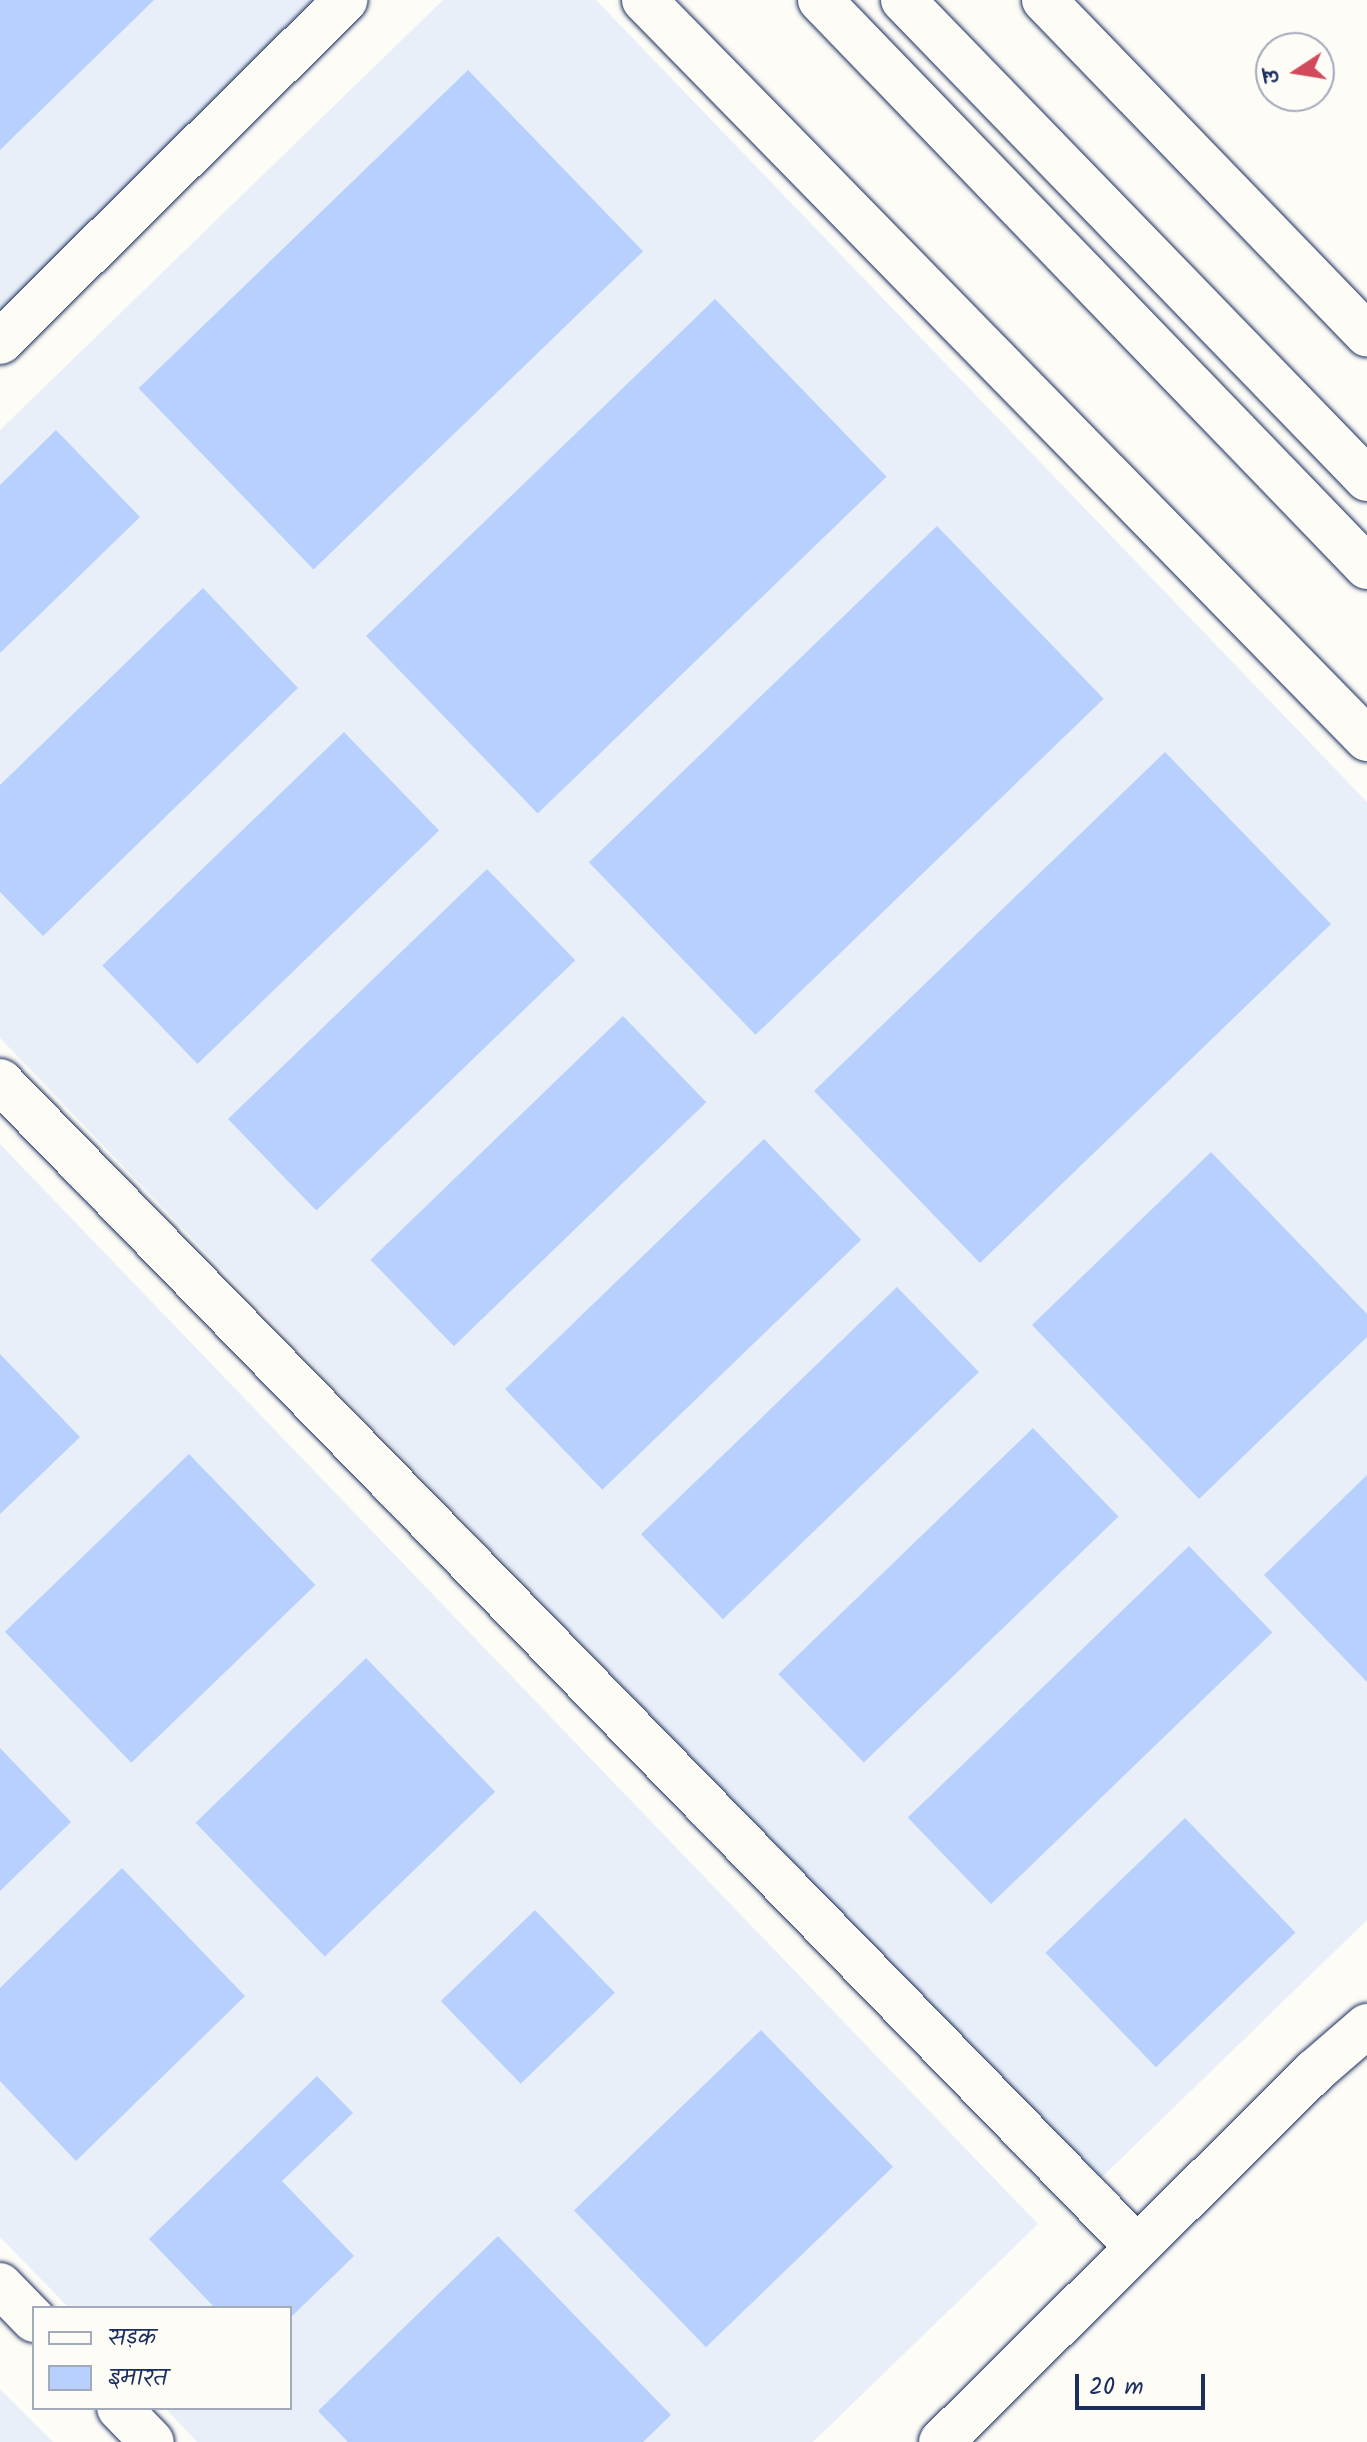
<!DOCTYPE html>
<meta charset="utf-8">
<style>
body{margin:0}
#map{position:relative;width:1367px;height:2442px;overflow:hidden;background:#fdfcf7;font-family:Kalam,"Playpen Sans Deva",sans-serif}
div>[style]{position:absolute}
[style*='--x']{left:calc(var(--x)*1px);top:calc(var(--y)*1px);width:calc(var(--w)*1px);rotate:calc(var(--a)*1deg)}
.built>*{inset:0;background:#e8eff9}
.building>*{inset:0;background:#b7d0fe;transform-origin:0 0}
.roads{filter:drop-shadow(0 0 2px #1b2f5e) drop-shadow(0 0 2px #1b2f5e)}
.minor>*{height:44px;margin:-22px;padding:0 22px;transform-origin:22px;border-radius:22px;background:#fdfcf7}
span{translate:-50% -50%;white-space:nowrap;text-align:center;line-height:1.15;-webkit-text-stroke:6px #fdfcf7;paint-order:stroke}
.legend{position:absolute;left:32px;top:2306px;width:260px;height:104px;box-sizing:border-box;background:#fdfcf7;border:2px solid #a3aaba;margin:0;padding:10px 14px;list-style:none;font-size:24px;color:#1b2f5e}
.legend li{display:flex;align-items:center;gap:16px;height:40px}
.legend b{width:40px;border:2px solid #a3aaba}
.north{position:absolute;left:1255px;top:32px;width:80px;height:80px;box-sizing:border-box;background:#fdfcf7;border:2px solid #a3aaba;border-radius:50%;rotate:258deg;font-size:22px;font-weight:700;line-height:32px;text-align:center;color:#1b2f5e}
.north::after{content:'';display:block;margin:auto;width:28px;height:36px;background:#d1495b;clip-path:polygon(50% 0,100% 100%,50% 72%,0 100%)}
.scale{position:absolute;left:1075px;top:2374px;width:130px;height:36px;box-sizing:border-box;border:4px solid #1b2f5e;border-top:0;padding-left:10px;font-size:24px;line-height:28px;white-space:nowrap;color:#1b2f5e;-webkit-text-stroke:6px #fdfcf7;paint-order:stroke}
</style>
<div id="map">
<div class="built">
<i style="clip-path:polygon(0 0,320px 0,0 311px)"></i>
<i style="clip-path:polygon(443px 0,596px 0,1367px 802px,1367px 1920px,1098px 2181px,0 1038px,0 430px)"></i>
<i style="clip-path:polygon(0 1144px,1038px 2224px,813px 2442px,197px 2442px,165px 2408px,290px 2408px,290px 2308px,69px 2308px,0 2237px)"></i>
<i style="clip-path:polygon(0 2389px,53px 2442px,0 2442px)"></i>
</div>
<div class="building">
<i style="clip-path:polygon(0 0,154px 0,0 150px)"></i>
<i style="left:468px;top:70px;width:252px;height:458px;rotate:46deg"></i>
<i style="left:715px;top:299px;width:247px;height:485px;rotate:46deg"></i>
<i style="clip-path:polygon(56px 430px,140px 517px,0 653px,0 485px)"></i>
<i style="left:937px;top:526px;width:240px;height:484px;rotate:46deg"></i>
<i style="clip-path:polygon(203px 588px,298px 688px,43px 936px,0 892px,0 785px)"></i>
<i style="left:344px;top:732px;width:137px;height:336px;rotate:46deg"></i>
<i style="left:1165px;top:752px;width:239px;height:488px;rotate:46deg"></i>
<i style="left:487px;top:869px;width:127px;height:360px;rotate:46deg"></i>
<i style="left:623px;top:1016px;width:120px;height:351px;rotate:46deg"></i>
<i style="left:764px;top:1139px;width:140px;height:360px;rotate:46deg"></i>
<i style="clip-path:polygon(1211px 1152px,1367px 1314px,1367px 1337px,1199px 1499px,1032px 1325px)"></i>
<i style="left:897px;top:1287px;width:118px;height:356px;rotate:46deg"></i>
<i style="clip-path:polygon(0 1354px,80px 1437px,0 1514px)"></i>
<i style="left:1033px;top:1428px;width:123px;height:354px;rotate:46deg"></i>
<i style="left:189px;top:1454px;width:182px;height:256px;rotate:46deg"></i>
<i style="clip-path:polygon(1367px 1475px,1367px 1682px,1264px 1575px)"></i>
<i style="left:1189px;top:1546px;width:120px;height:391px;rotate:46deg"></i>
<i style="left:366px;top:1658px;width:186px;height:237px;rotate:46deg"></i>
<i style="clip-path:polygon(0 1748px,71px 1822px,0 1891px)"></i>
<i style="left:1185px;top:1818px;width:159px;height:194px;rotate:46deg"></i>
<i style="clip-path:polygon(122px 1868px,245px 1996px,76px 2161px,0 2081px,0 1988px)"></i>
<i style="left:535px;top:1910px;width:115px;height:131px;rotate:46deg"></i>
<i style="left:761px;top:2030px;width:190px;height:260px;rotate:46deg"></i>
<i style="clip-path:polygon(317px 2076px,353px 2113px,282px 2181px,354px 2256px,290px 2318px,290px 2308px,215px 2308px,149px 2239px)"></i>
<i style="clip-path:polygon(498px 2236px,671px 2415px,643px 2442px,348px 2442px,318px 2411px)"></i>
</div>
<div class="roads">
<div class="minor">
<i style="--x:644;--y:0;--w:1034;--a:45.63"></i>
<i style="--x:820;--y:0;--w:788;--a:46.03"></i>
<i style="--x:903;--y:0;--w:667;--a:45.91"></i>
<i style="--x:1044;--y:0;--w:465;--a:46"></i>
<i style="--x:0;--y:342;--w:486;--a:-44.7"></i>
<i style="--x:0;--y:1081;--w:1627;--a:45.72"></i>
<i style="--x:0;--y:2285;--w:49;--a:45.8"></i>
<i style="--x:119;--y:2408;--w:47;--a:45.9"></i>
<i style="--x:941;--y:2442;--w:527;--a:-44.77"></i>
<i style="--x:1315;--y:2071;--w:69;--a:-40.9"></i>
</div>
</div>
<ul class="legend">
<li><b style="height:10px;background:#fdfcf7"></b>सड़क</li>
<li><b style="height:22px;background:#b7d0fe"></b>इमारत</li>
</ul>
<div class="north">उ</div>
<div class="scale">20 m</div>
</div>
